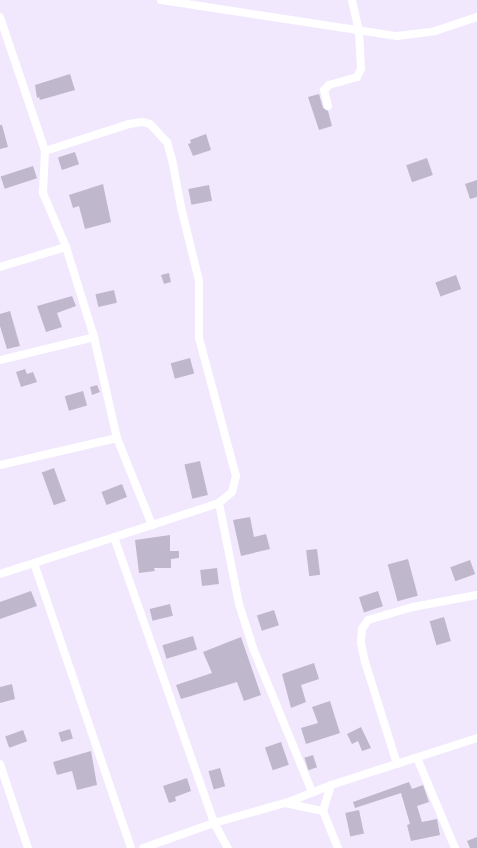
<!DOCTYPE html>
<style>
body{margin:0}
#map{position:relative;width:477px;height:848px;overflow:hidden;background:#f1e8fd;font-family:Lora,serif}
div>[style]{position:absolute}
[style*='--x']{left:calc(var(--x)*1px);top:calc(var(--y)*1px);width:calc(var(--w)*1px);rotate:calc(var(--a)*1deg)}
.building>*{inset:0;background:#bfb7cb;transform-origin:0 0}
.street>*{height:8px;margin:-4px;padding:0 4px;transform-origin:4px;border-radius:4px;background:#fff}
span{translate:-50% -50%;white-space:nowrap;text-align:center;line-height:1.15;-webkit-text-stroke:3px #fff;paint-order:stroke}
</style>
<div id="map">
<div class="building">
<i style="clip-path:polygon(70px 74px,75px 90px,40px 100px,39px 97px,37px 98px,35px 85px)"></i>
<i style="clip-path:polygon(319px 94px,323px 108px,328px 111px,332px 126px,319px 130px,308px 97px)"></i>
<i style="clip-path:polygon(0 125px,2px 125px,8px 147px,0 149px)"></i>
<i style="clip-path:polygon(206px 134px,211px 150px,193px 156px,188px 144px,191px 143px,190px 140px)"></i>
<i style="left:75px;top:152px;width:13px;height:18px;rotate:72deg"></i>
<i style="left:427px;top:158px;width:18px;height:22px;rotate:71deg"></i>
<i style="left:33px;top:166px;width:13px;height:34px;rotate:72deg"></i>
<i style="clip-path:polygon(477px 180px,477px 197px,470px 199px,465px 184px)"></i>
<i style="clip-path:polygon(103px 184px,111px 222px,85px 229px,79px 206px,73px 208px,69px 195px)"></i>
<i style="left:209px;top:185px;width:16px;height:21px;rotate:79deg"></i>
<i style="clip-path:polygon(169px 273px,171px 282px,164px 284px,161px 275px)"></i>
<i style="left:456px;top:275px;width:15px;height:22px;rotate:70deg"></i>
<i style="left:114px;top:290px;width:13px;height:19px;rotate:77deg"></i>
<i style="clip-path:polygon(72px 296px,76px 306px,57px 313px,62px 327px,46px 332px,37px 306px)"></i>
<i style="clip-path:polygon(10px 311px,20px 346px,7px 349px,0 326px,0 314px)"></i>
<i style="left:190px;top:358px;width:16px;height:20px;rotate:75deg"></i>
<i style="clip-path:polygon(25px 369px,27px 374px,33px 372px,37px 382px,21px 387px,16px 372px)"></i>
<i style="clip-path:polygon(97px 385px,100px 392px,92px 395px,90px 387px)"></i>
<i style="left:83px;top:391px;width:15px;height:19px;rotate:74deg"></i>
<i style="left:200px;top:461px;width:35px;height:16px;rotate:77deg"></i>
<i style="left:54px;top:468px;width:35px;height:13px;rotate:70deg"></i>
<i style="left:122px;top:484px;width:14px;height:22px;rotate:69deg"></i>
<i style="clip-path:polygon(250px 517px,254px 537px,266px 534px,270px 549px,241px 556px,233px 520px)"></i>
<i style="clip-path:polygon(170px 535px,170px 551px,179px 551px,179px 558px,171px 559px,171px 568px,154px 568px,155px 571px,139px 573px,135px 540px)"></i>
<i style="left:317px;top:549px;width:26px;height:11px;rotate:83deg"></i>
<i style="left:408px;top:559px;width:38px;height:21px;rotate:75deg"></i>
<i style="left:470px;top:560px;width:15px;height:21px;rotate:70deg"></i>
<i style="left:217px;top:568px;width:16px;height:17px;rotate:83deg"></i>
<i style="clip-path:polygon(31px 591px,37px 606px,0 619px,0 602px)"></i>
<i style="left:378px;top:591px;width:16px;height:20px;rotate:72deg"></i>
<i style="left:170px;top:604px;width:12px;height:21px;rotate:76deg"></i>
<i style="left:274px;top:610px;width:16px;height:18px;rotate:72deg"></i>
<i style="left:444px;top:617px;width:25px;height:15px;rotate:74deg"></i>
<i style="left:193px;top:636px;width:14px;height:32px;rotate:73deg"></i>
<i style="clip-path:polygon(241px 637px,261px 695px,244px 701px,237px 682px,181px 699px,176px 685px,212px 673px,203px 652px)"></i>
<i style="clip-path:polygon(314px 663px,319px 679px,301px 685px,306px 702px,291px 708px,282px 674px)"></i>
<i style="clip-path:polygon(12px 684px,15px 699px,0 703px,0 687px)"></i>
<i style="clip-path:polygon(330px 701px,340px 733px,306px 744px,301px 728px,318px 723px,312px 707px)"></i>
<i style="clip-path:polygon(361px 727px,371px 748px,362px 751px,358px 741px,352px 744px,347px 734px)"></i>
<i style="left:70px;top:729px;width:10px;height:12px;rotate:73deg"></i>
<i style="left:23px;top:730px;width:12px;height:19px;rotate:70deg"></i>
<i style="left:281px;top:742px;width:24px;height:17px;rotate:71deg"></i>
<i style="clip-path:polygon(91px 751px,97px 785px,77px 790px,72px 771px,57px 775px,53px 762px)"></i>
<i style="left:313px;top:755px;width:13px;height:9px;rotate:72deg"></i>
<i style="left:220px;top:768px;width:19px;height:12px;rotate:74deg"></i>
<i style="clip-path:polygon(187px 778px,191px 791px,175px 797px,176px 801px,169px 803px,163px 786px)"></i>
<i style="clip-path:polygon(409px 782px,412px 789px,423px 785px,429px 802px,417px 806px,422px 822px,437px 819px,440px 835px,411px 841px,407px 825px,410px 824px,401px 793px,355px 808px,353px 802px)"></i>
<i style="left:359px;top:810px;width:24px;height:14px;rotate:78deg"></i>
<i style="clip-path:polygon(477px 837px,477px 848px,470px 848px,467px 841px)"></i>
</div>
<div class="street">
<i style="--x:161;--y:0;--w:239;--a:8.7"></i>
<i style="--x:397;--y:36;--w:38;--a:-7"></i>
<i style="--x:435;--y:31;--w:44;--a:-18.4"></i>
<i style="--x:0;--y:17;--w:141;--a:71.4"></i>
<i style="--x:328;--y:106;--w:16;--a:-104"></i>
<i style="--x:324;--y:90;--w:7;--a:-45"></i>
<i style="--x:329;--y:85;--w:29;--a:-16"></i>
<i style="--x:357;--y:77;--w:9;--a:-63"></i>
<i style="--x:361;--y:69;--w:38;--a:-93"></i>
<i style="--x:359;--y:31;--w:32;--a:-103"></i>
<i style="--x:66;--y:247;--w:59;--a:-113.1"></i>
<i style="--x:43;--y:193;--w:42;--a:-87.3"></i>
<i style="--x:45;--y:151;--w:88;--a:-17.8"></i>
<i style="--x:129;--y:124;--w:13;--a:-9"></i>
<i style="--x:142;--y:122;--w:8;--a:14"></i>
<i style="--x:150;--y:124;--w:25;--a:47"></i>
<i style="--x:167;--y:142;--w:18;--a:74"></i>
<i style="--x:172;--y:159;--w:49;--a:79.4"></i>
<i style="--x:181;--y:207;--w:76;--a:76.3"></i>
<i style="--x:199;--y:281;--w:57;--a:90"></i>
<i style="--x:199;--y:338;--w:143;--a:75"></i>
<i style="--x:236;--y:476;--w:16;--a:104"></i>
<i style="--x:232;--y:492;--w:17;--a:140"></i>
<i style="--x:0;--y:267;--w:69;--a:-16.9"></i>
<i style="--x:66;--y:247;--w:94;--a:72.7"></i>
<i style="--x:94;--y:337;--w:104;--a:77.2"></i>
<i style="--x:0;--y:360;--w:97;--a:-13.7"></i>
<i style="--x:0;--y:465;--w:120;--a:-13"></i>
<i style="--x:117;--y:438;--w:94;--a:68.1"></i>
<i style="--x:152;--y:525;--w:71;--a:-18.2"></i>
<i style="--x:219;--y:503;--w:103;--a:78.8"></i>
<i style="--x:239;--y:604;--w:46;--a:72.3"></i>
<i style="--x:253;--y:648;--w:156;--a:67.7"></i>
<i style="--x:114;--y:537;--w:303;--a:70.7"></i>
<i style="--x:214;--y:823;--w:29;--a:61"></i>
<i style="--x:34;--y:563;--w:301;--a:71.2"></i>
<i style="--x:0;--y:574;--w:160;--a:-17.9"></i>
<i style="--x:417;--y:758;--w:98;--a:67.1"></i>
<i style="--x:0;--y:764;--w:89;--a:71.6"></i>
<i style="--x:397;--y:764;--w:107;--a:-107.4"></i>
<i style="--x:365;--y:662;--w:19;--a:-102"></i>
<i style="--x:361;--y:643;--w:14;--a:-86"></i>
<i style="--x:362;--y:629;--w:11;--a:-56"></i>
<i style="--x:368;--y:620;--w:47;--a:-16.1"></i>
<i style="--x:413;--y:607;--w:65;--a:-10.6"></i>
<i style="--x:286;--y:803;--w:48;--a:-21.8"></i>
<i style="--x:331;--y:785;--w:153;--a:-17.8"></i>
<i style="--x:323;--y:811;--w:27;--a:-73"></i>
<i style="--x:143;--y:848;--w:75;--a:-19.4"></i>
<i style="--x:214;--y:823;--w:74;--a:-15.7"></i>
<i style="--x:285;--y:803;--w:39;--a:12"></i>
<i style="--x:323;--y:811;--w:40;--a:68"></i>
</div>
</div>
